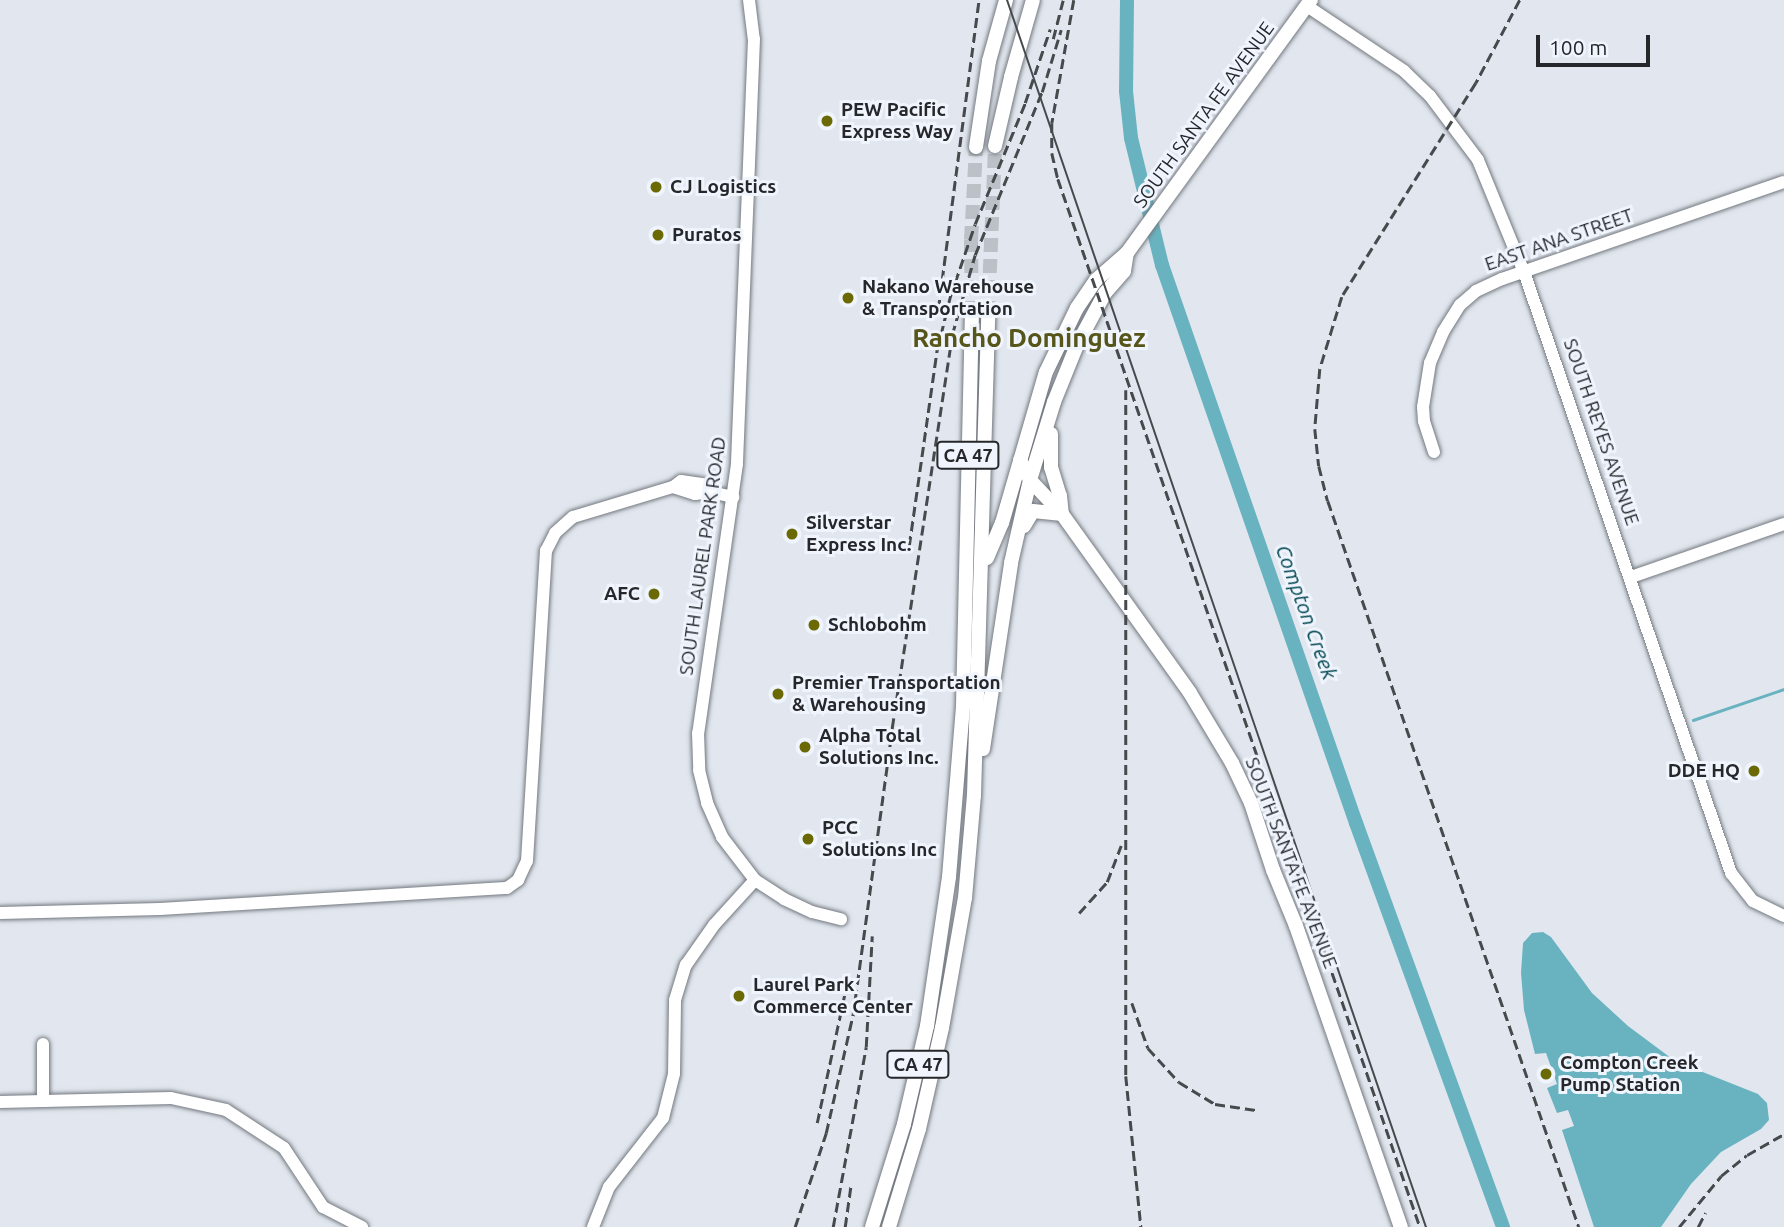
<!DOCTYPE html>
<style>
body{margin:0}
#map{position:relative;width:1784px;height:1227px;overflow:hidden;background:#e2e7ef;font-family:Ubuntu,sans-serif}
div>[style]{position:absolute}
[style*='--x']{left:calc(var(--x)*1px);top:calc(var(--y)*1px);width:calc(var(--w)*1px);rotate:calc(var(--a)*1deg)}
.water>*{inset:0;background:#69b3c1}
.stream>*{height:2.5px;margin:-1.25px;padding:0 1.25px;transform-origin:1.25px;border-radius:1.25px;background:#69b3c1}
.river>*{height:14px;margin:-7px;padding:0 7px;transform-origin:7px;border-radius:7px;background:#69b3c1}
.major-tunnel>*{height:14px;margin-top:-7px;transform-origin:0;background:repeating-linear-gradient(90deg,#bcc1c8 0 14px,transparent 0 21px)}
.roads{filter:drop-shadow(0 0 2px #73787f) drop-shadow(0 0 2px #73787f)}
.minor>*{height:12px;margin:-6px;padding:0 6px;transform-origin:6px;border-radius:6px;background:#fff}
.major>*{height:14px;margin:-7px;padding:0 7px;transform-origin:7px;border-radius:7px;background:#fff}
.tram>*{height:2px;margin:-1px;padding:0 1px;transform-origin:1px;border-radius:1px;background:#474a4d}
.rail>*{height:2.5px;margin-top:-1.25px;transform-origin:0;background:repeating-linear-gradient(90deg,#474a4d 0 10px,transparent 0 15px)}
.dots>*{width:19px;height:19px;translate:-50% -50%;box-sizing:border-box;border:4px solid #eff4fd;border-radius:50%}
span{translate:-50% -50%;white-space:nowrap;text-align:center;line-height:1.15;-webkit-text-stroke:6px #eff4fd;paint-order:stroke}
.shield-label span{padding:2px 5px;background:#eff4fd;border:2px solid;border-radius:5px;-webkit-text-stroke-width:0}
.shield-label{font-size:18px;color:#25272a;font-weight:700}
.poi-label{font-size:19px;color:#25272a;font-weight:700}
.left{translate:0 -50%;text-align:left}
.right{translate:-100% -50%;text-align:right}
.street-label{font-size:19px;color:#25272a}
.water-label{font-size:21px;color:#004751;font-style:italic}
.district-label{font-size:26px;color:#57561a;font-weight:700}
.scale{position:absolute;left:1536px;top:35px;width:114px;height:32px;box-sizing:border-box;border:4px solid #25272a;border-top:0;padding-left:9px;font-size:21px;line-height:24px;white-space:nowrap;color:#25272a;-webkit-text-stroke:5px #eff4fd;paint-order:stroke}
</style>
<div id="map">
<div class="water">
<i style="clip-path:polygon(1543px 932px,1551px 937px,1592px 993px,1628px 1026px,1675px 1061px,1758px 1094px,1767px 1103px,1769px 1120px,1761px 1129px,1721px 1152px,1691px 1184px,1661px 1227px,1594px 1227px,1562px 1130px,1574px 1126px,1568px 1110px,1557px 1113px,1547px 1088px,1557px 1084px,1546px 1053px,1535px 1054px,1524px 1010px,1521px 973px,1523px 943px,1532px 933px)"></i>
</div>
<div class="stream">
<i style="--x:1693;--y:720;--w:96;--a:-18.8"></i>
</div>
<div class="river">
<i style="--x:1127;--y:0;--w:91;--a:90.6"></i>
<i style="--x:1126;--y:91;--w:47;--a:83.9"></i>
<i style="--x:1131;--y:138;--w:131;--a:76.3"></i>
<i style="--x:1162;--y:265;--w:591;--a:70.83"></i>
<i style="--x:1356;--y:823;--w:430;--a:70"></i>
</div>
<div class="major-tunnel">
<i style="--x:972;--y:315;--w:75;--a:-90.8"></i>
<i style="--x:971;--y:240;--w:93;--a:-86.9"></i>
<i style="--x:988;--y:315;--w:169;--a:-87.6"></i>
</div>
<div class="roads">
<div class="minor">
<i style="--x:749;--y:0;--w:39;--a:83"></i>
<i style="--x:754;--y:39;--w:425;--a:92.3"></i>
<i style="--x:737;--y:464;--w:272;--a:98.2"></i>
<i style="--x:698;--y:733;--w:37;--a:88"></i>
<i style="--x:699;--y:770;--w:34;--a:76"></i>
<i style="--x:707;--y:803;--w:37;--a:66"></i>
<i style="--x:722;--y:837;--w:54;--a:52.5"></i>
<i style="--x:755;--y:880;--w:35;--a:33"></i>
<i style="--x:784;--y:899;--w:31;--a:25"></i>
<i style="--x:812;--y:912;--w:30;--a:14"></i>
<i style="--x:1307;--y:6;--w:117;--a:33.8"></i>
<i style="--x:1404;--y:71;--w:36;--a:44"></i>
<i style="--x:1430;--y:96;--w:80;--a:53.1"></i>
<i style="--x:1478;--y:160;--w:121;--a:67.7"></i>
<i style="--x:1524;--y:272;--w:636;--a:70.99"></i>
<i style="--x:1731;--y:873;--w:36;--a:52"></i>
<i style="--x:1753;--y:901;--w:34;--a:26"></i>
<i style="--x:1434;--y:452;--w:33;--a:-108"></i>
<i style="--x:1424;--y:421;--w:14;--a:-94"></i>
<i style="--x:1423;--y:407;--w:45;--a:-81"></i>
<i style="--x:1430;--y:363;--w:34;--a:-67"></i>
<i style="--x:1443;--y:332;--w:32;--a:-58"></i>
<i style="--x:1460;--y:305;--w:21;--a:-41"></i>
<i style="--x:1476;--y:291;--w:29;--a:-25"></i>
<i style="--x:1502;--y:279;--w:298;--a:-19"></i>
<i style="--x:673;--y:487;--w:23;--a:18"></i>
<i style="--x:695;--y:494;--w:16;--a:-7"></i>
<i style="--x:1631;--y:577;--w:162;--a:-19.1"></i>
<i style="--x:0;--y:913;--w:160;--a:-1.4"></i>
<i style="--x:160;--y:909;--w:348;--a:-3.5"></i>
<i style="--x:507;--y:888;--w:14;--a:-36"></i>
<i style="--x:518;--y:880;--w:21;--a:-65"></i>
<i style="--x:527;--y:861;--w:311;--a:-86.5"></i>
<i style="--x:546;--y:551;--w:20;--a:-63"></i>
<i style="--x:555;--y:533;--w:24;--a:-42"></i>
<i style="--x:573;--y:517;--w:104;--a:-16.7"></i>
<i style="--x:673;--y:487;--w:10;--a:-37"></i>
<i style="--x:681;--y:481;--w:21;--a:8"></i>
<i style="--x:702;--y:484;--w:12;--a:42"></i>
<i style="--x:711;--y:492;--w:23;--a:13"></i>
<i style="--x:43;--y:1044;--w:57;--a:90"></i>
<i style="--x:0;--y:1102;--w:171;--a:-1.3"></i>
<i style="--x:171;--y:1098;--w:56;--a:12.3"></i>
<i style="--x:226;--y:1110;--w:69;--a:33.2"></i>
<i style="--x:284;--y:1148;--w:71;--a:56.5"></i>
<i style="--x:323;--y:1207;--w:44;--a:27.1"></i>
<i style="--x:593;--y:1227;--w:43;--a:-68.2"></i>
<i style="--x:609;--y:1187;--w:88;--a:-52"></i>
<i style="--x:663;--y:1118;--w:45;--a:-76"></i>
<i style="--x:674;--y:1074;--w:74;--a:-89.2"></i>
<i style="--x:675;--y:1000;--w:37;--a:-73"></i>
<i style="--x:686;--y:965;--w:49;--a:-55"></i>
<i style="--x:714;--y:925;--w:61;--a:-47.7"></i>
</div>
<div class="major">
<i style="--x:995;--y:146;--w:71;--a:-76.9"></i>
<i style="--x:1011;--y:77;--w:80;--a:-74.1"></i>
<i style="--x:976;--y:147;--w:87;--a:-81.4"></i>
<i style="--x:989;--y:61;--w:63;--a:-74.4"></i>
<i style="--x:1051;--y:434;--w:33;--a:90"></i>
<i style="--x:1051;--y:467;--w:30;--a:73"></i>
<i style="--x:1060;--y:496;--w:18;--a:84"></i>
<i style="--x:1020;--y:460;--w:22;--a:63"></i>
<i style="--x:1030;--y:480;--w:47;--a:46.7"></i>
<i style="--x:1062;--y:514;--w:220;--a:54.4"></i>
<i style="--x:1190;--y:693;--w:82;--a:59"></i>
<i style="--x:1232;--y:763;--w:44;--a:64.6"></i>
<i style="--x:1251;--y:803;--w:71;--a:71.8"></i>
<i style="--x:1273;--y:870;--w:61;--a:67.7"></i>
<i style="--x:1296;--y:926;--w:319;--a:70.8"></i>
<i style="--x:1024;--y:526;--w:17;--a:-59"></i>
<i style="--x:1033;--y:511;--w:27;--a:6"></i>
<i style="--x:987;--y:558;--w:38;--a:-67"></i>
<i style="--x:1002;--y:523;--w:157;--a:-73.8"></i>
<i style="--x:1046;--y:372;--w:71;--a:-64.2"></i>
<i style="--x:1077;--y:308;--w:34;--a:-56"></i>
<i style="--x:1096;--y:280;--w:41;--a:-41.1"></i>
<i style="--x:1127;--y:253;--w:313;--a:-54"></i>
<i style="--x:983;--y:749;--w:188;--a:-81.4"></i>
<i style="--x:1011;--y:563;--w:85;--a:-77.1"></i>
<i style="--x:1030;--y:480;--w:82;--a:-72.9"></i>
<i style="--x:1054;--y:402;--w:61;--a:-68"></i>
<i style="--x:1077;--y:345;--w:59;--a:-61.7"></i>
<i style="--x:1105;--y:293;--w:29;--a:-49"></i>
<i style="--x:1124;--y:271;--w:18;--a:-81"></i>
<i style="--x:872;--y:1227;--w:108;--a:-72.7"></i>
<i style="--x:904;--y:1124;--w:101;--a:-76.8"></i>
<i style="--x:927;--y:1026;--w:151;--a:-81.6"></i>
<i style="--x:949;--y:877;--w:172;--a:-85.3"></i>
<i style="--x:963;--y:706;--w:391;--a:-88.7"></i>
<i style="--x:889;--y:1227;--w:102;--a:-73"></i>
<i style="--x:919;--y:1129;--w:104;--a:-77.2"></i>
<i style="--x:942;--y:1028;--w:132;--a:-80"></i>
<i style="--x:965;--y:898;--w:103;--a:-85"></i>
<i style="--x:974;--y:795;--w:480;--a:-88.3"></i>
</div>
</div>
<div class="tram">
<i style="--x:1007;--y:0;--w:1297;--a:71.15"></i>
</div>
<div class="rail">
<i style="--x:1074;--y:0;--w:125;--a:100.1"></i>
<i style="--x:1052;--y:123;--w:30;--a:90"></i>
<i style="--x:1052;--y:153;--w:27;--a:77"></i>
<i style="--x:1058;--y:179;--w:1109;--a:70.94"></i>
<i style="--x:1520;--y:0;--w:94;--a:117.9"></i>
<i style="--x:1476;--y:83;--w:252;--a:122.1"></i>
<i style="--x:1342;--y:297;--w:75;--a:107"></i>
<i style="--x:1320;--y:369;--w:60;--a:94.8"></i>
<i style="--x:1315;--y:429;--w:37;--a:84"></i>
<i style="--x:1319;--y:466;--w:36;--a:76"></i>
<i style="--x:1328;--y:501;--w:768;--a:70.93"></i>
<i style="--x:1053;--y:39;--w:40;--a:-75.6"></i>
<i style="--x:938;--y:310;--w:313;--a:-82.5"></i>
<i style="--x:1126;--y:390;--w:686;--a:90"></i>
<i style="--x:1126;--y:1076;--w:152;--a:84.3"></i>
<i style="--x:909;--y:546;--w:198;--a:-81.9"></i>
<i style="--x:937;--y:350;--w:55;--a:-76.2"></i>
<i style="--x:950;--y:297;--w:77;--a:-71.1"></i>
<i style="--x:975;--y:224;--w:131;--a:-67.5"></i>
<i style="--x:1025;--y:103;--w:78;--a:-71.3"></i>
<i style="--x:1079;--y:913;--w:42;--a:-47.9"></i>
<i style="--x:1107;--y:882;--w:39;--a:-69"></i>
<i style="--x:1132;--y:1003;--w:48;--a:70.4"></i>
<i style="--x:1148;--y:1048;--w:46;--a:47.6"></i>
<i style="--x:1179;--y:1082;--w:42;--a:31.4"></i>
<i style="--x:1215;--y:1104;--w:41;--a:8.3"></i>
<i style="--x:817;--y:1123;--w:143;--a:-77.9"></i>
<i style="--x:795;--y:1227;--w:99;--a:-71.7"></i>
<i style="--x:826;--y:1133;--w:122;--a:-77.2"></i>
<i style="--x:853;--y:1014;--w:289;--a:-82.2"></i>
<i style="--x:892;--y:728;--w:398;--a:-81.3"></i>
<i style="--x:952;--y:335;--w:83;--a:-74"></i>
<i style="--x:975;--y:255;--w:176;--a:-67.7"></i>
<i style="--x:1042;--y:92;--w:65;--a:-73"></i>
<i style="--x:833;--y:1227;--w:183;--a:-79.6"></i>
<i style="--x:866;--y:1047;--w:111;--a:-86.9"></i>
<i style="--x:845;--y:1227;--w:43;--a:-82.1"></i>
<i style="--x:1679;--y:1227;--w:66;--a:-50.5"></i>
<i style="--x:1721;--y:1176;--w:33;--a:-39"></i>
<i style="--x:1747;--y:1155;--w:43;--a:-29.6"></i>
<i style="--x:1698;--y:1227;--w:16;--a:-63"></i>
</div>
<div class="dots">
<i style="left:827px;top:121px;background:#6a6903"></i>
<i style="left:656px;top:187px;background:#6a6903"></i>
<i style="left:658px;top:235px;background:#6a6903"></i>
<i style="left:848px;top:298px;background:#6a6903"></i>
<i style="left:792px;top:534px;background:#6a6903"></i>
<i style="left:654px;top:594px;background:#6a6903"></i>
<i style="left:814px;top:625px;background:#6a6903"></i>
<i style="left:778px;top:694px;background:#6a6903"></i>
<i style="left:805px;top:747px;background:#6a6903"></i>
<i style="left:1754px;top:771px;background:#6a6903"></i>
<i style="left:808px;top:839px;background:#6a6903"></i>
<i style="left:739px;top:996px;background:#6a6903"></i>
<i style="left:1546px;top:1074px;background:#6a6903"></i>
</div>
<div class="shield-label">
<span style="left:968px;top:455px">CA 47</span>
<span style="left:918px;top:1064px">CA 47</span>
</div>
<div class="poi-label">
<span class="left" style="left:841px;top:121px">PEW Pacific<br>Express Way</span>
<span class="left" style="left:670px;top:187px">CJ Logistics</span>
<span class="left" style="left:672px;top:235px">Puratos</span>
<span class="left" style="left:862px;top:298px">Nakano Warehouse<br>&amp; Transportation</span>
<span class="left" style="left:806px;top:534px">Silverstar<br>Express Inc.</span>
<span class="right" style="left:640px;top:594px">AFC</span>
<span class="left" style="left:828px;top:625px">Schlobohm</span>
<span class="left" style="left:792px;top:694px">Premier Transportation<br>&amp; Warehousing</span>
<span class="left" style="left:819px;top:747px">Alpha Total<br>Solutions Inc.</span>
<span class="right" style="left:1740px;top:771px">DDE HQ</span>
<span class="left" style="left:822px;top:839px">PCC<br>Solutions Inc</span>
<span class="left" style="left:753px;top:996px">Laurel Park<br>Commerce Center</span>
<span class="left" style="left:1560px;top:1074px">Compton Creek<br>Pump Station</span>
</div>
<div class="street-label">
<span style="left:1204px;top:115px;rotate:-54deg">SOUTH SANTA FE AVENUE</span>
<span style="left:1559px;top:240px;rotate:-19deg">EAST ANA STREET</span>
<span style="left:1601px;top:432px;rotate:71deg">SOUTH REYES AVENUE</span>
<span style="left:703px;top:556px;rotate:-82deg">SOUTH LAUREL PARK ROAD</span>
<span style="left:1291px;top:863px;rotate:69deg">SOUTH SANTA FE AVENUE</span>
</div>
<div class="water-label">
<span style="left:1307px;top:612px;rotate:70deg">Compton Creek</span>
</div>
<div class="district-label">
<span style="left:1029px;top:338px">Rancho Dominguez</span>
</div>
<div class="scale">100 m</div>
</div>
